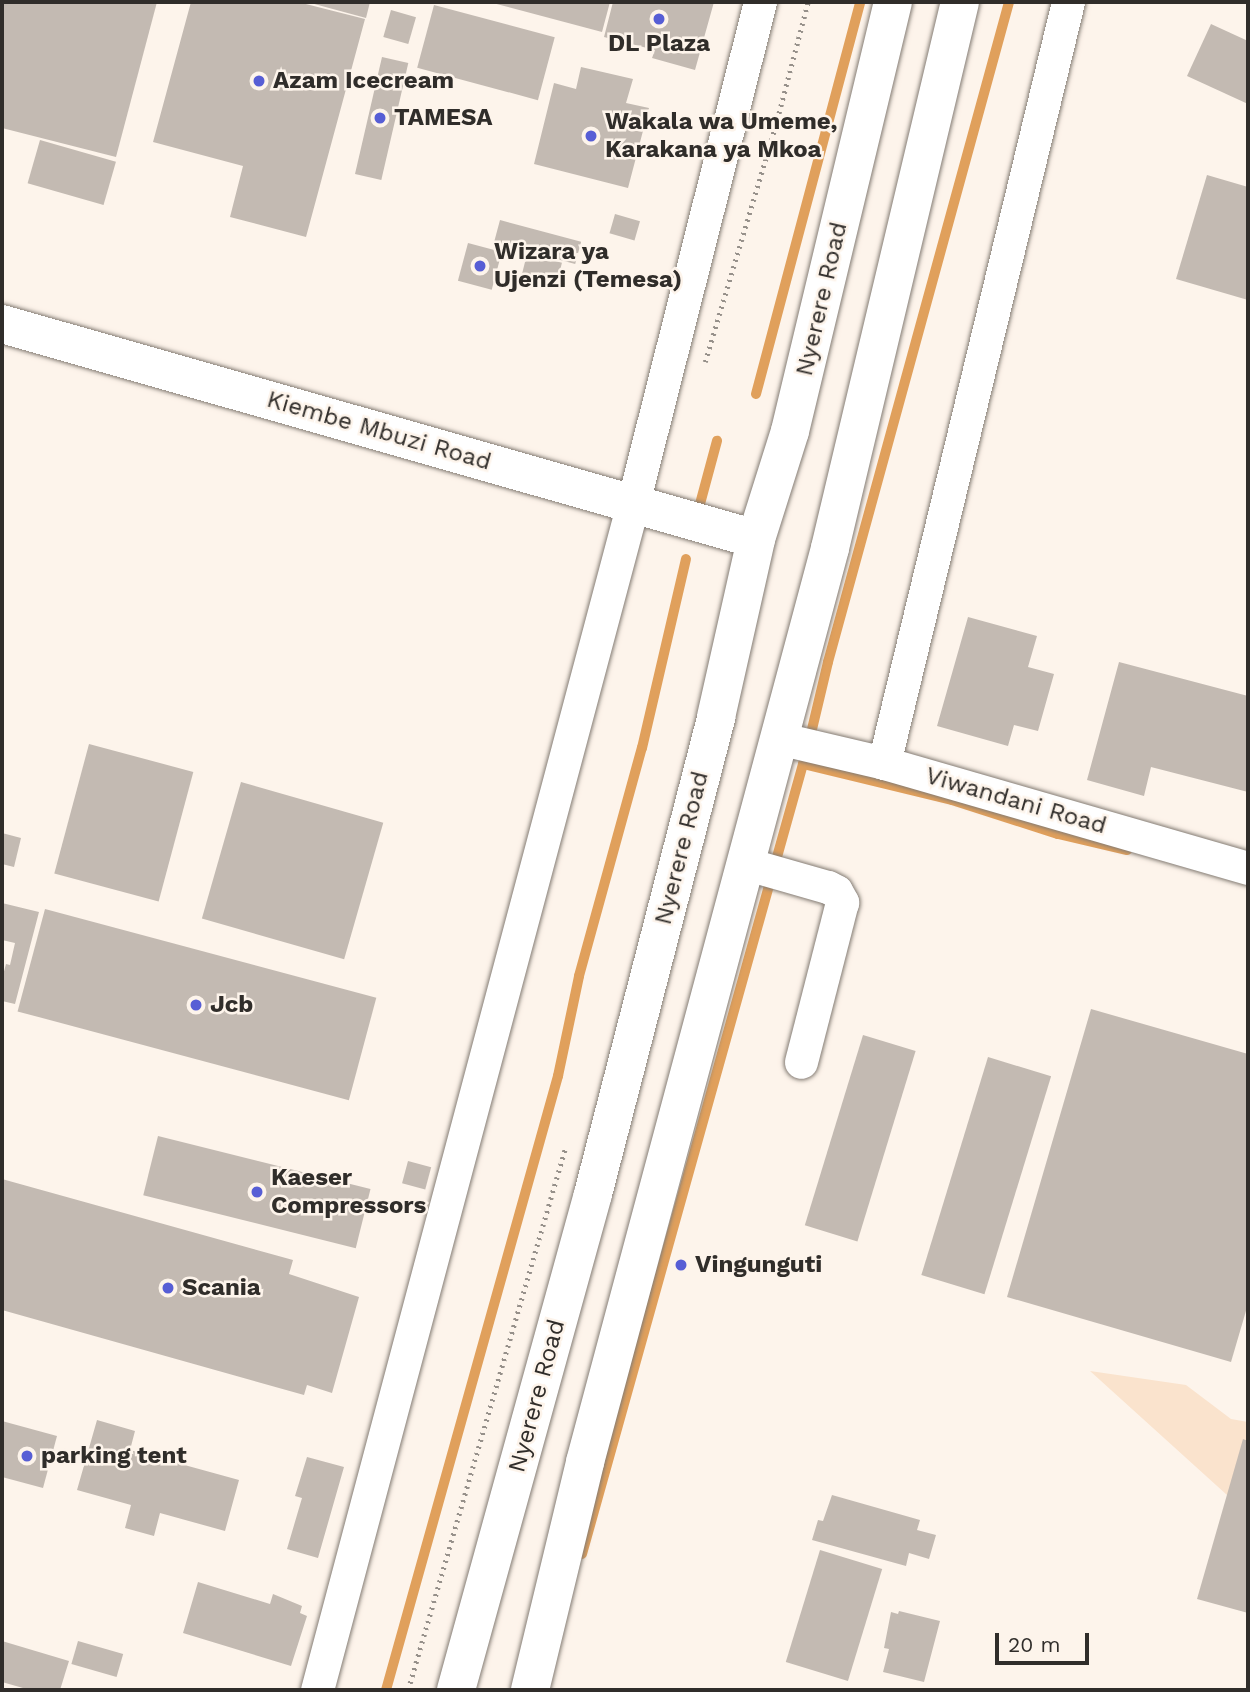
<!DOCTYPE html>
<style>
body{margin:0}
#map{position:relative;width:1250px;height:1692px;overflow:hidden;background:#fdf4eb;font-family:"Work Sans",sans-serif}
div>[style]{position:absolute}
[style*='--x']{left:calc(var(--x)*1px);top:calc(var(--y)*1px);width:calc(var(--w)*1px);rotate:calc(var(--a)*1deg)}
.green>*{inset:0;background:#fae3cd}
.stream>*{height:10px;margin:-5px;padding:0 5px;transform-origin:5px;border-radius:5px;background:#e0a05c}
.building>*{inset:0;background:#c3bab2;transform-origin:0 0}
.path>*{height:4.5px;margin-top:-2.25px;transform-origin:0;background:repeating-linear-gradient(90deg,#96908a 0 2px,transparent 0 7px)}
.roads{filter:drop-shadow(0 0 2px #847c74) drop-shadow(0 0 2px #847c74)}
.minor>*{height:33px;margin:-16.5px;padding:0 16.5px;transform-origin:16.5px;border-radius:16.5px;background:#fff}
.major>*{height:38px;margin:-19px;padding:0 19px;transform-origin:19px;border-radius:19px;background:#fff}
.highway>*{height:38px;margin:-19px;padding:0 19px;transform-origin:19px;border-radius:19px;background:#fff}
.dots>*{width:19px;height:19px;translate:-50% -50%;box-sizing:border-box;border:4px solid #fdf4eb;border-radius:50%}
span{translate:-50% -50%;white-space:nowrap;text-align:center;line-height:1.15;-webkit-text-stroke:5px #fdf4eb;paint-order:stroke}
.poi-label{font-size:24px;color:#302d2a;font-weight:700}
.left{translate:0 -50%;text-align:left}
.street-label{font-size:24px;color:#302d2a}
.frame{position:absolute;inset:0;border:4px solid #302d2a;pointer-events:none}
.scale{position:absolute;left:995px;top:1633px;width:94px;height:32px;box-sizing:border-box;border:4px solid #302d2a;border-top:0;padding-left:9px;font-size:21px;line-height:24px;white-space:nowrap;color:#302d2a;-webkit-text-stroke:5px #fdf4eb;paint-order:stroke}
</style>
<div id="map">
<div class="green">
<i style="clip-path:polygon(1090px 1371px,1186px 1385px,1231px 1419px,1248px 1422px,1248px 1514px)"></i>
</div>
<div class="stream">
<i style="--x:756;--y:394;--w:406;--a:-75.1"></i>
<i style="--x:697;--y:515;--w:77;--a:-74.9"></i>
<i style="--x:803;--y:764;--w:153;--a:13.6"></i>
<i style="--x:952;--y:800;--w:111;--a:17.8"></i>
<i style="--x:1058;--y:834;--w:71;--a:13.1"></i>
<i style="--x:582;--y:1554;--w:839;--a:-74.37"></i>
<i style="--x:808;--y:746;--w:86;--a:-76.6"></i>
<i style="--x:828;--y:662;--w:684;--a:-74.66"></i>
<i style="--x:386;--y:1690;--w:638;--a:-74.35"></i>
<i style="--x:558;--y:1076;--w:102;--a:-78.1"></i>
<i style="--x:579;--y:976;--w:237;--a:-74.6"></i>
<i style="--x:642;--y:748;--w:194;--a:-76.9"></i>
</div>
<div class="building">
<i style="clip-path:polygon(2px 2px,157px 2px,116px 157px,2px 128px)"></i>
<i style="clip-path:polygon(191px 2px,298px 2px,365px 19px,306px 237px,230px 217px,243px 166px,153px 142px)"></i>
<i style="clip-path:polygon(307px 2px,370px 2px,366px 18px)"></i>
<i style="clip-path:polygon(489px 2px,610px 2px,602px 32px)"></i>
<i style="clip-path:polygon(613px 2px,714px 2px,695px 70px,652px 58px,655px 50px,604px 37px)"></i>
<i style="left:434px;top:5px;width:125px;height:65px;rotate:15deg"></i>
<i style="left:391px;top:10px;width:26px;height:28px;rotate:16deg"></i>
<i style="clip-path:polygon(1211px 24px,1248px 41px,1248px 104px,1187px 76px)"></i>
<i style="left:382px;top:57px;width:27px;height:120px;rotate:13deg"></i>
<i style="clip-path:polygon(581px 67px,633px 79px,626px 103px,649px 108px,628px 188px,534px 164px,554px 83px,576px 89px)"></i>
<i style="left:40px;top:140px;width:79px;height:45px;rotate:16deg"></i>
<i style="clip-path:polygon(1207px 175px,1248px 187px,1248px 300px,1176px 279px)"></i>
<i style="left:615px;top:214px;width:26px;height:20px;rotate:16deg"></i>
<i style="left:500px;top:220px;width:84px;height:23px;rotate:15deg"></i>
<i style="left:468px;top:243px;width:35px;height:39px;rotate:15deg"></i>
<i style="left:527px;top:254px;width:36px;height:22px;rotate:14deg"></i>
<i style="clip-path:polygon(968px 617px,1037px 636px,1028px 667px,1054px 674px,1038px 731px,1014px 725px,1008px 746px,937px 726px)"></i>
<i style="clip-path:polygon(1119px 662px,1248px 696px,1248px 792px,1151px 767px,1144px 796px,1087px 780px)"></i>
<i style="left:89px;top:744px;width:108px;height:134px;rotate:15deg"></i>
<i style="left:241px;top:782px;width:148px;height:142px;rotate:16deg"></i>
<i style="clip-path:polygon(2px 833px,21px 838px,14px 867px,2px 864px)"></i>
<i style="clip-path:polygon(2px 903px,39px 912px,15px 1004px,2px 1001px,2px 979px,6px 964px,10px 965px,15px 943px,2px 940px)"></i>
<i style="left:45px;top:909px;width:343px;height:106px;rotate:15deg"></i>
<i style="clip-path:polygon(1091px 1009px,1248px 1054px,1248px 1304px,1231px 1362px,1007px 1297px)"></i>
<i style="left:863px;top:1035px;width:55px;height:199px;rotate:17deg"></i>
<i style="left:988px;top:1057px;width:66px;height:228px;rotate:17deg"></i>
<i style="left:158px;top:1136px;width:219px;height:61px;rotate:14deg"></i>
<i style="left:408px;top:1161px;width:24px;height:23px;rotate:15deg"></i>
<i style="clip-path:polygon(2px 1179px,293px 1260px,289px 1274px,359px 1297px,332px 1393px,307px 1385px,304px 1395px,2px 1310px)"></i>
<i style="clip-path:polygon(97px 1420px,135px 1431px,130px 1450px,239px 1480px,225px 1531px,160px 1513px,154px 1536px,125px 1528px,131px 1505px,77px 1490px)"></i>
<i style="clip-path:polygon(2px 1421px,57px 1436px,43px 1488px,2px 1477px)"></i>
<i style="clip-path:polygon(1243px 1439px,1248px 1441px,1248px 1613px,1197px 1599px)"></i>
<i style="clip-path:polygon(307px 1457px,344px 1467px,318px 1558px,287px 1549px,302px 1498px,295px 1496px)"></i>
<i style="clip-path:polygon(832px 1495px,920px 1520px,917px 1530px,936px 1535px,929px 1559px,909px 1553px,906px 1566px,812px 1540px,818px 1520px,823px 1521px)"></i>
<i style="left:820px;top:1550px;width:65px;height:117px;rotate:17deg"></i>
<i style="clip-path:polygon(198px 1582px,270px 1604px,273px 1594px,302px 1606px,300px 1613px,307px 1616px,291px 1666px,183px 1633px)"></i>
<i style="clip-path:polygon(899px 1611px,940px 1621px,924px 1682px,883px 1672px,889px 1649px,884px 1648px,891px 1612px,898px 1614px)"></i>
<i style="clip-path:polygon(2px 1641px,69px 1661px,60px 1690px,30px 1690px,2px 1682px)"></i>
<i style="left:78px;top:1641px;width:47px;height:24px;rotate:16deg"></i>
</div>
<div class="path">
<i style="--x:705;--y:362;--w:252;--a:-73.4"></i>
<i style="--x:777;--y:120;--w:122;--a:-75.3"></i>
<i style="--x:408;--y:1690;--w:563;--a:-73.82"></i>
</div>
<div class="roads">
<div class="minor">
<i style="--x:782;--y:739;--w:105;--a:13.2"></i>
<i style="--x:884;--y:763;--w:379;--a:16.1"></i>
<i style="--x:884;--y:763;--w:783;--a:-76.41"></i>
<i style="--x:747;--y:864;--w:84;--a:15.9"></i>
<i style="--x:828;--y:887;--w:9;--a:27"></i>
<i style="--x:836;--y:891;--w:13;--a:61"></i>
<i style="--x:842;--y:902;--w:165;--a:104.4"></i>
<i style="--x:317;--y:1690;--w:1228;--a:-75.09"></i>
<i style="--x:633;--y:503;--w:517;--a:-75.78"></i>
</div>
<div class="major">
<i style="--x:2;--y:324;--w:784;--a:15.92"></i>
</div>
<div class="highway">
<i style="--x:456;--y:1690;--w:515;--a:-74.56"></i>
<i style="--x:593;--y:1194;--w:493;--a:-75.5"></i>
<i style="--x:716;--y:717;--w:182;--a:-77.3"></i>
<i style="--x:756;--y:539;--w:113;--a:-72.5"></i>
<i style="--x:790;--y:431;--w:441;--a:-76.5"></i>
<i style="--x:530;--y:1690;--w:235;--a:-76.4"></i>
<i style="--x:585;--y:1462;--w:946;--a:-74.99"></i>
<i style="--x:830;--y:548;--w:561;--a:-76.61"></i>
</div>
</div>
<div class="dots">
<i style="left:659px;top:19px;background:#575ed5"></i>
<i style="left:259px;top:81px;background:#575ed5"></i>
<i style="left:380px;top:118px;background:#575ed5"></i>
<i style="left:591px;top:136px;background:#575ed5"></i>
<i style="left:480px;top:266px;background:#575ed5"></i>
<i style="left:196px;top:1005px;background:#575ed5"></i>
<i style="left:257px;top:1192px;background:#575ed5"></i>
<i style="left:681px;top:1265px;background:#575ed5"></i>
<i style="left:168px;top:1288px;background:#575ed5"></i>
<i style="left:27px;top:1456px;background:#575ed5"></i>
</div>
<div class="poi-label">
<span style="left:659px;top:44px">DL Plaza</span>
<span class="left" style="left:273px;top:81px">Azam Icecream</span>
<span class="left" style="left:394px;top:118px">TAMESA</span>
<span class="left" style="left:605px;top:136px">Wakala wa Umeme,<br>Karakana ya Mkoa</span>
<span class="left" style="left:494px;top:266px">Wizara ya<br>Ujenzi (Temesa)</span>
<span class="left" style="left:210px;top:1005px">Jcb</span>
<span class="left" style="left:271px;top:1192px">Kaeser<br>Compressors</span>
<span class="left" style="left:695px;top:1265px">Vingunguti</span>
<span class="left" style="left:182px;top:1288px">Scania</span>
<span class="left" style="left:41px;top:1456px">parking tent</span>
</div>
<div class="street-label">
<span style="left:822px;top:299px;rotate:-77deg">Nyerere Road</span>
<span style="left:379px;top:431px;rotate:16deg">Kiembe Mbuzi Road</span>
<span style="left:1016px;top:801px;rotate:16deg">Viwandani Road</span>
<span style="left:682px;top:848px;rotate:-76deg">Nyerere Road</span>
<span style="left:537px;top:1396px;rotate:-75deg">Nyerere Road</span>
</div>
<div class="frame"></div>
<div class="scale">20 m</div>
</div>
